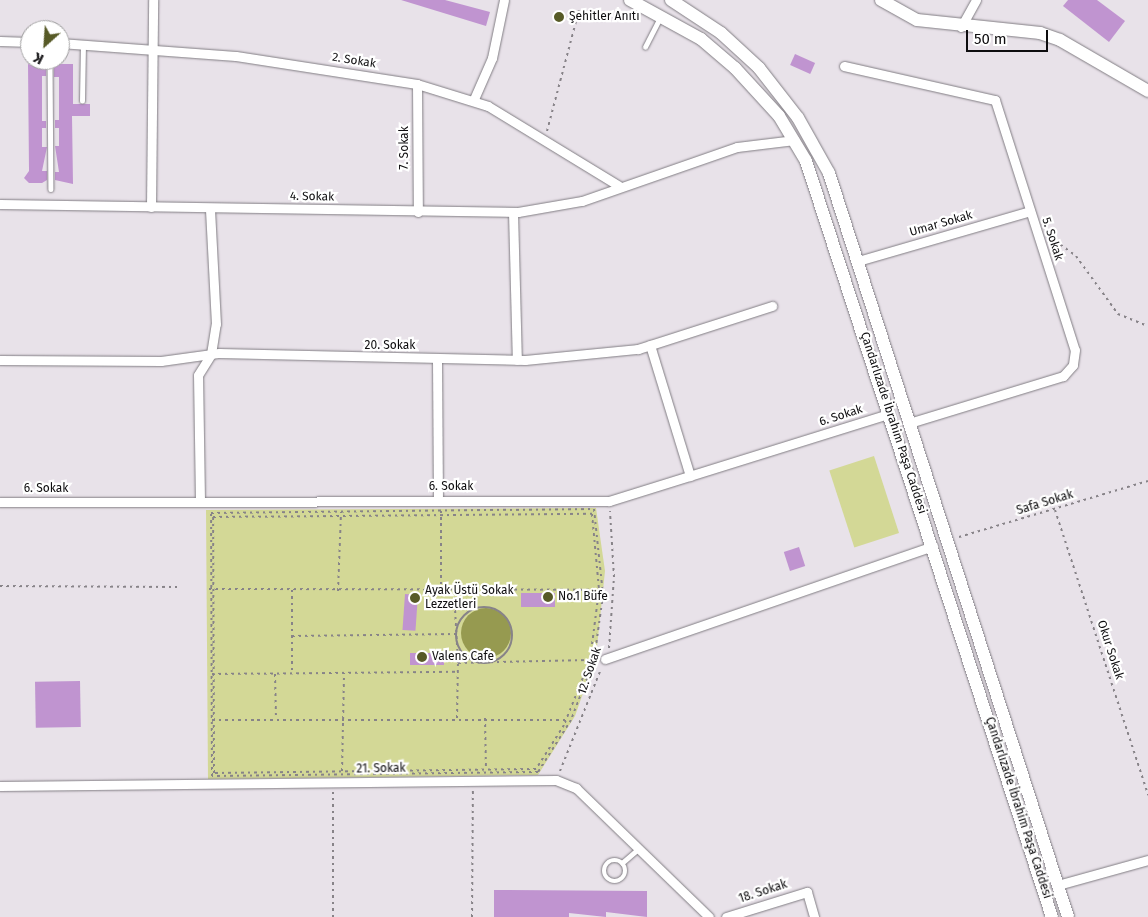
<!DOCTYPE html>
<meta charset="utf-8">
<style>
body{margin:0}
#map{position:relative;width:1148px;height:917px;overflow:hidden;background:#e8e2e9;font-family:"Fira Sans",sans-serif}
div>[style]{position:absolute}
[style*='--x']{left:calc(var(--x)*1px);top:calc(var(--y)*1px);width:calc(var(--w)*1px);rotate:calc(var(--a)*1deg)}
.green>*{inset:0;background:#d3d896;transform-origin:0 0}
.water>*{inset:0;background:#969a50}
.round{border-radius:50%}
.building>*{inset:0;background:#c094d0;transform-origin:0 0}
.path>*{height:2px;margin-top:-1px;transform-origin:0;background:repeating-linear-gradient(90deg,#878388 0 2.5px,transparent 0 6.5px)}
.path>.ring{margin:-1px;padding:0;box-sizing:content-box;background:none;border:2px solid #878388;border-radius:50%}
.roads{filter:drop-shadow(0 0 1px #817d83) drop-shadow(0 0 1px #817d83)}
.lane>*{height:4.5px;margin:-2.25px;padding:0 2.25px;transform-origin:2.25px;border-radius:2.25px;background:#fff}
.lane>.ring{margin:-2.25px;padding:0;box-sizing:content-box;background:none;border:4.5px solid #fff;border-radius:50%}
.street>*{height:9px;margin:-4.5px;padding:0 4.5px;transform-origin:4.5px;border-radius:4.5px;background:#fff}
.secondary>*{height:12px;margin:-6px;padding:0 6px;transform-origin:6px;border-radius:6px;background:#fff}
.dots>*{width:14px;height:14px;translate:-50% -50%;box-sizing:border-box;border:2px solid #fff;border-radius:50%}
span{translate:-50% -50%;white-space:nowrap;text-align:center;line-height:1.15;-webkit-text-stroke:4.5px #fff;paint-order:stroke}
.poi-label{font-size:12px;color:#0e0d0f}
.left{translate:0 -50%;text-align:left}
.street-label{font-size:12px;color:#0e0d0f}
.north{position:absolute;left:20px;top:20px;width:50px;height:50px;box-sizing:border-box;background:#fff;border:1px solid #9f9e9f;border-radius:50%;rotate:206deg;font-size:14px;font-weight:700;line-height:20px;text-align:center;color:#0e0d0f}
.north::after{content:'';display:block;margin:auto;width:18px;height:22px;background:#575a27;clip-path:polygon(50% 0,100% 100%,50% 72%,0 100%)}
.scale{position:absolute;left:966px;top:30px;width:82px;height:22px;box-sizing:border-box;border:2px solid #0e0d0f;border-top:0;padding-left:6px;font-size:15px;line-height:18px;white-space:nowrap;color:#0e0d0f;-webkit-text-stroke:4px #fff;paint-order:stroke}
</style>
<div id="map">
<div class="green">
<i style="left:874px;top:456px;width:81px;height:47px;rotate:72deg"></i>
<i style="clip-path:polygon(596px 508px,605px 571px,596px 656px,575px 716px,538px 775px,208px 779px,206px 510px)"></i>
</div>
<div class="water">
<i class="round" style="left:461px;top:608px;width:50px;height:50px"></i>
</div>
<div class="building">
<i style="clip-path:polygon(401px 0,445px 0,490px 12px,486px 26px)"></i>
<i style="clip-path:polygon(1068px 0,1097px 0,1125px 21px,1109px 42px,1063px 6px)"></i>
<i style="left:795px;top:54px;width:22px;height:12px;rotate:24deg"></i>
<i style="clip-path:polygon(28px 64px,46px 68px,46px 76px,42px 76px,42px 121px,46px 121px,46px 128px,42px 128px,42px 147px,47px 147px,42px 171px,47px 171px,47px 180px,42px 183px,29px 183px,24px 178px,29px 171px)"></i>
<i style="clip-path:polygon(59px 64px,73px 64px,73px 104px,90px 104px,90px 116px,72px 116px,73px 184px,55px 180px,55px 172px,59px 172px,55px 146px,59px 146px,59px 128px,55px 128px,55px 120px,59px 120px,59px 77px,54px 77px,54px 68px)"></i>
<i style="left:799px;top:547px;width:20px;height:16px;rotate:72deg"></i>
<i style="left:555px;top:593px;width:14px;height:34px;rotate:90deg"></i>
<i style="left:405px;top:594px;width:13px;height:36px;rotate:4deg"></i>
<i style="left:410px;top:653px;width:34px;height:12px"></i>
<i style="left:80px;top:681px;width:46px;height:45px;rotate:89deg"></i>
<i style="clip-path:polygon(494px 890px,647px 891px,647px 917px,606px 912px,606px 917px,569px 913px,569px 917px,494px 917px)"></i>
</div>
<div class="path">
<i style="--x:547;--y:131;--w:125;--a:-75.2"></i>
<i style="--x:1050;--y:237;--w:32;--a:36"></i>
<i style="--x:1076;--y:256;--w:72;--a:54.1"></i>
<i style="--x:1118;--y:314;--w:32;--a:22"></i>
<i style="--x:594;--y:509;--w:86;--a:84"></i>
<i style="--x:603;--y:595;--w:66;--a:97.9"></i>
<i style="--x:594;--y:660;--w:64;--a:111"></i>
<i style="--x:571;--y:720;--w:62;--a:122.4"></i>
<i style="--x:538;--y:772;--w:326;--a:179.3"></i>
<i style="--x:212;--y:776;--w:263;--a:-90.2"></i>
<i style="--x:211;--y:513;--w:383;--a:-0.6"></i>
<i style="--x:1055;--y:510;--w:300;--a:71.9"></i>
<i style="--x:592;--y:514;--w:76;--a:84.7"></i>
<i style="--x:599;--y:590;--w:71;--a:97.3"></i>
<i style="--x:590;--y:660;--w:70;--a:111.8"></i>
<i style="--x:564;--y:725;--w:52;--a:122.5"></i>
<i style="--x:536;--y:769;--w:322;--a:179.3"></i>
<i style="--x:214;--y:773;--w:256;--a:-90.2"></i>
<i style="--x:213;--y:517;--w:379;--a:-0.5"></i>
<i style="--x:959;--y:537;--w:197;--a:-16.5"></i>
<i style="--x:0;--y:586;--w:177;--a:0.3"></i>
<i style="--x:209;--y:589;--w:394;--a:0.1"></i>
<i style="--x:292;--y:590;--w:83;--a:90"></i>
<i style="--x:338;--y:591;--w:79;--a:-87.8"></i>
<i style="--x:441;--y:591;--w:80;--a:-90"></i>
<i style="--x:454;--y:591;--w:72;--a:86.8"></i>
<i style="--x:458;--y:663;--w:131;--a:-1.3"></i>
<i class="ring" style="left:456px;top:607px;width:54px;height:54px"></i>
<i style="--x:292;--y:636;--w:164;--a:-0.7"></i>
<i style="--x:609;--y:648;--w:71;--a:-86"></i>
<i style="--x:614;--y:577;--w:66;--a:-93.5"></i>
<i style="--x:212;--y:674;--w:246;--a:-0.5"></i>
<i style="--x:275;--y:674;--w:45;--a:88.7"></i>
<i style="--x:457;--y:718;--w:55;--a:-89"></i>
<i style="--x:485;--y:718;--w:51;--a:88.9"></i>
<i style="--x:212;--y:720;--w:356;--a:0"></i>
<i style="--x:342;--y:771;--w:98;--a:-88.8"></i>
<i style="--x:560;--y:771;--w:110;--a:-68.1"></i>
<i style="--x:333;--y:917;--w:125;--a:-90"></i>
<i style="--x:472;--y:917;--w:128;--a:-89.6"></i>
</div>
<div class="roads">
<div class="lane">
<i style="--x:645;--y:47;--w:33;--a:-63"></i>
<i style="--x:50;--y:60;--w:129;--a:89.6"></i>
<i style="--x:82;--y:101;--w:56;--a:-89"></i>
<i class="ring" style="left:604px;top:860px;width:17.5px;height:17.5px"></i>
<i style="--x:622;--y:863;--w:23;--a:-41"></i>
</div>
<div class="street">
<i style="--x:961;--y:27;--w:31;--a:-61"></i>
<i style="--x:0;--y:41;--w:30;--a:2"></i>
<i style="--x:60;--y:43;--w:176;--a:4.2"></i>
<i style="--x:236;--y:56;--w:183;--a:8.8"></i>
<i style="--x:417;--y:84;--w:74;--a:17.2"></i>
<i style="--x:488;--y:106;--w:153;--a:31.4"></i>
<i style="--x:844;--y:66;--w:155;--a:12.7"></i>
<i style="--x:995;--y:100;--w:262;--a:72.3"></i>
<i style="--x:1075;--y:350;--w:15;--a:98"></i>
<i style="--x:1073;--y:365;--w:15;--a:132"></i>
<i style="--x:1063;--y:376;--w:161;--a:163"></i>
<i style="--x:417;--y:84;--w:128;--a:89.6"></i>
<i style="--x:474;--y:99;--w:45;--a:-66.3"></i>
<i style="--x:492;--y:58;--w:59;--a:-78.3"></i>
<i style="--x:0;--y:204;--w:518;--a:0.88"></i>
<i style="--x:518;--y:212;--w:65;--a:-9.8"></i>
<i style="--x:582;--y:201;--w:164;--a:-19.2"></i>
<i style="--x:737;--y:147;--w:58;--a:-6.9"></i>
<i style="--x:151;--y:207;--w:207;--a:-89.4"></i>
<i style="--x:513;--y:212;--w:148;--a:88.5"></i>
<i style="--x:858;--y:261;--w:179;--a:-16.2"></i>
<i style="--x:650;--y:345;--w:137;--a:73"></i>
<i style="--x:437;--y:359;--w:140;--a:89.6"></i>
<i style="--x:0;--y:360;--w:161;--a:0.4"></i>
<i style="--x:161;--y:361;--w:59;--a:-7.9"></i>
<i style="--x:219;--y:353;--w:306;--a:1.3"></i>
<i style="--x:525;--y:360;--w:114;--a:-5.6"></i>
<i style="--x:638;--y:349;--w:141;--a:-17.8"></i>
<i style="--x:200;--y:501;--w:126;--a:-90.9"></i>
<i style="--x:198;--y:375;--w:25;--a:-58"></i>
<i style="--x:211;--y:354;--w:30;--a:-81"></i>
<i style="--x:216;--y:324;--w:116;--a:-93"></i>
<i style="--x:0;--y:502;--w:609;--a:-0.09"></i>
<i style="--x:609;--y:501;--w:293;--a:-17.3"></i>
<i style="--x:605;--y:659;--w:347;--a:-19"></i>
<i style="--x:0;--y:786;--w:556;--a:-0.62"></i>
<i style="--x:556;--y:780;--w:22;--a:22"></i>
<i style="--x:576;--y:788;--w:185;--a:44.1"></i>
<i style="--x:1058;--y:885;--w:93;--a:-15.5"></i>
<i style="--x:726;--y:917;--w:85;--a:-17.2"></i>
<i style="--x:807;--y:892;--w:26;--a:74"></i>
</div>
<div class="secondary">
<i style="--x:630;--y:0;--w:81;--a:28.8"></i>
<i style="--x:701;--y:39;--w:45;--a:40.5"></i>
<i style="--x:735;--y:68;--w:65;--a:47.5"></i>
<i style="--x:779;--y:116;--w:52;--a:59"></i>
<i style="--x:806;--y:161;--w:795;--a:71.98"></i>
<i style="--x:671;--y:0;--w:60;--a:33.4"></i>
<i style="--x:721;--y:33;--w:52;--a:42.6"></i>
<i style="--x:759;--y:68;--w:63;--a:52"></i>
<i style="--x:798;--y:118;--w:63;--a:60.6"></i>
<i style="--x:829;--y:173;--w:781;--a:72.19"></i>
<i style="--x:881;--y:0;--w:41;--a:29.1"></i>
<i style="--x:917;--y:20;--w:124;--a:6"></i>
<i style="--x:1040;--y:33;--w:21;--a:19"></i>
<i style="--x:1060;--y:40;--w:102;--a:30.1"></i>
</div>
</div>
<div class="dots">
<i style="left:559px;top:17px;background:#575a27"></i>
<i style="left:548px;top:597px;background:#575a27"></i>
<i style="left:415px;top:598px;background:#575a27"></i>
<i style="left:422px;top:657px;background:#575a27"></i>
</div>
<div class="poi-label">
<span class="left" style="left:569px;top:17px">Şehitler Anıtı</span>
<span class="left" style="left:425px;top:598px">Ayak Üstü Sokak<br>Lezzetleri</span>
<span class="left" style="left:558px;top:597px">No.1 Büfe</span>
<span class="left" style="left:432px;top:657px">Valens Cafe</span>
</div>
<div class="street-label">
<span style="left:354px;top:61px;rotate:9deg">2. Sokak</span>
<span style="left:405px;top:148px;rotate:-90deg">7. Sokak</span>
<span style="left:312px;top:197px;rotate:1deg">4. Sokak</span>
<span style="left:941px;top:224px;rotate:-16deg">Umar Sokak</span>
<span style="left:1052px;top:239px;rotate:72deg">5. Sokak</span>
<span style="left:390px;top:346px">20. Sokak</span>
<span style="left:841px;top:416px;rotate:-18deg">6. Sokak</span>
<span style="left:893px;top:423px;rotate:72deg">Çandarlızade İbrahim Paşa Caddesi</span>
<span style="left:451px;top:487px">6. Sokak</span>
<span style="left:46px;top:489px">6. Sokak</span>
<span style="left:1045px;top:503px;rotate:-17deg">Safa Sokak</span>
<span style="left:1110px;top:650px;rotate:72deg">Okur Sokak</span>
<span style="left:590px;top:671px;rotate:-71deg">12. Sokak</span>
<span style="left:381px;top:769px;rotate:-1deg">21. Sokak</span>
<span style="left:1018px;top:808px;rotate:72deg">Çandarlızade İbrahim Paşa Caddesi</span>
<span style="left:763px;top:892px;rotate:-18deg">18. Sokak</span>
</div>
<div class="north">K</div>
<div class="scale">50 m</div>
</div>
